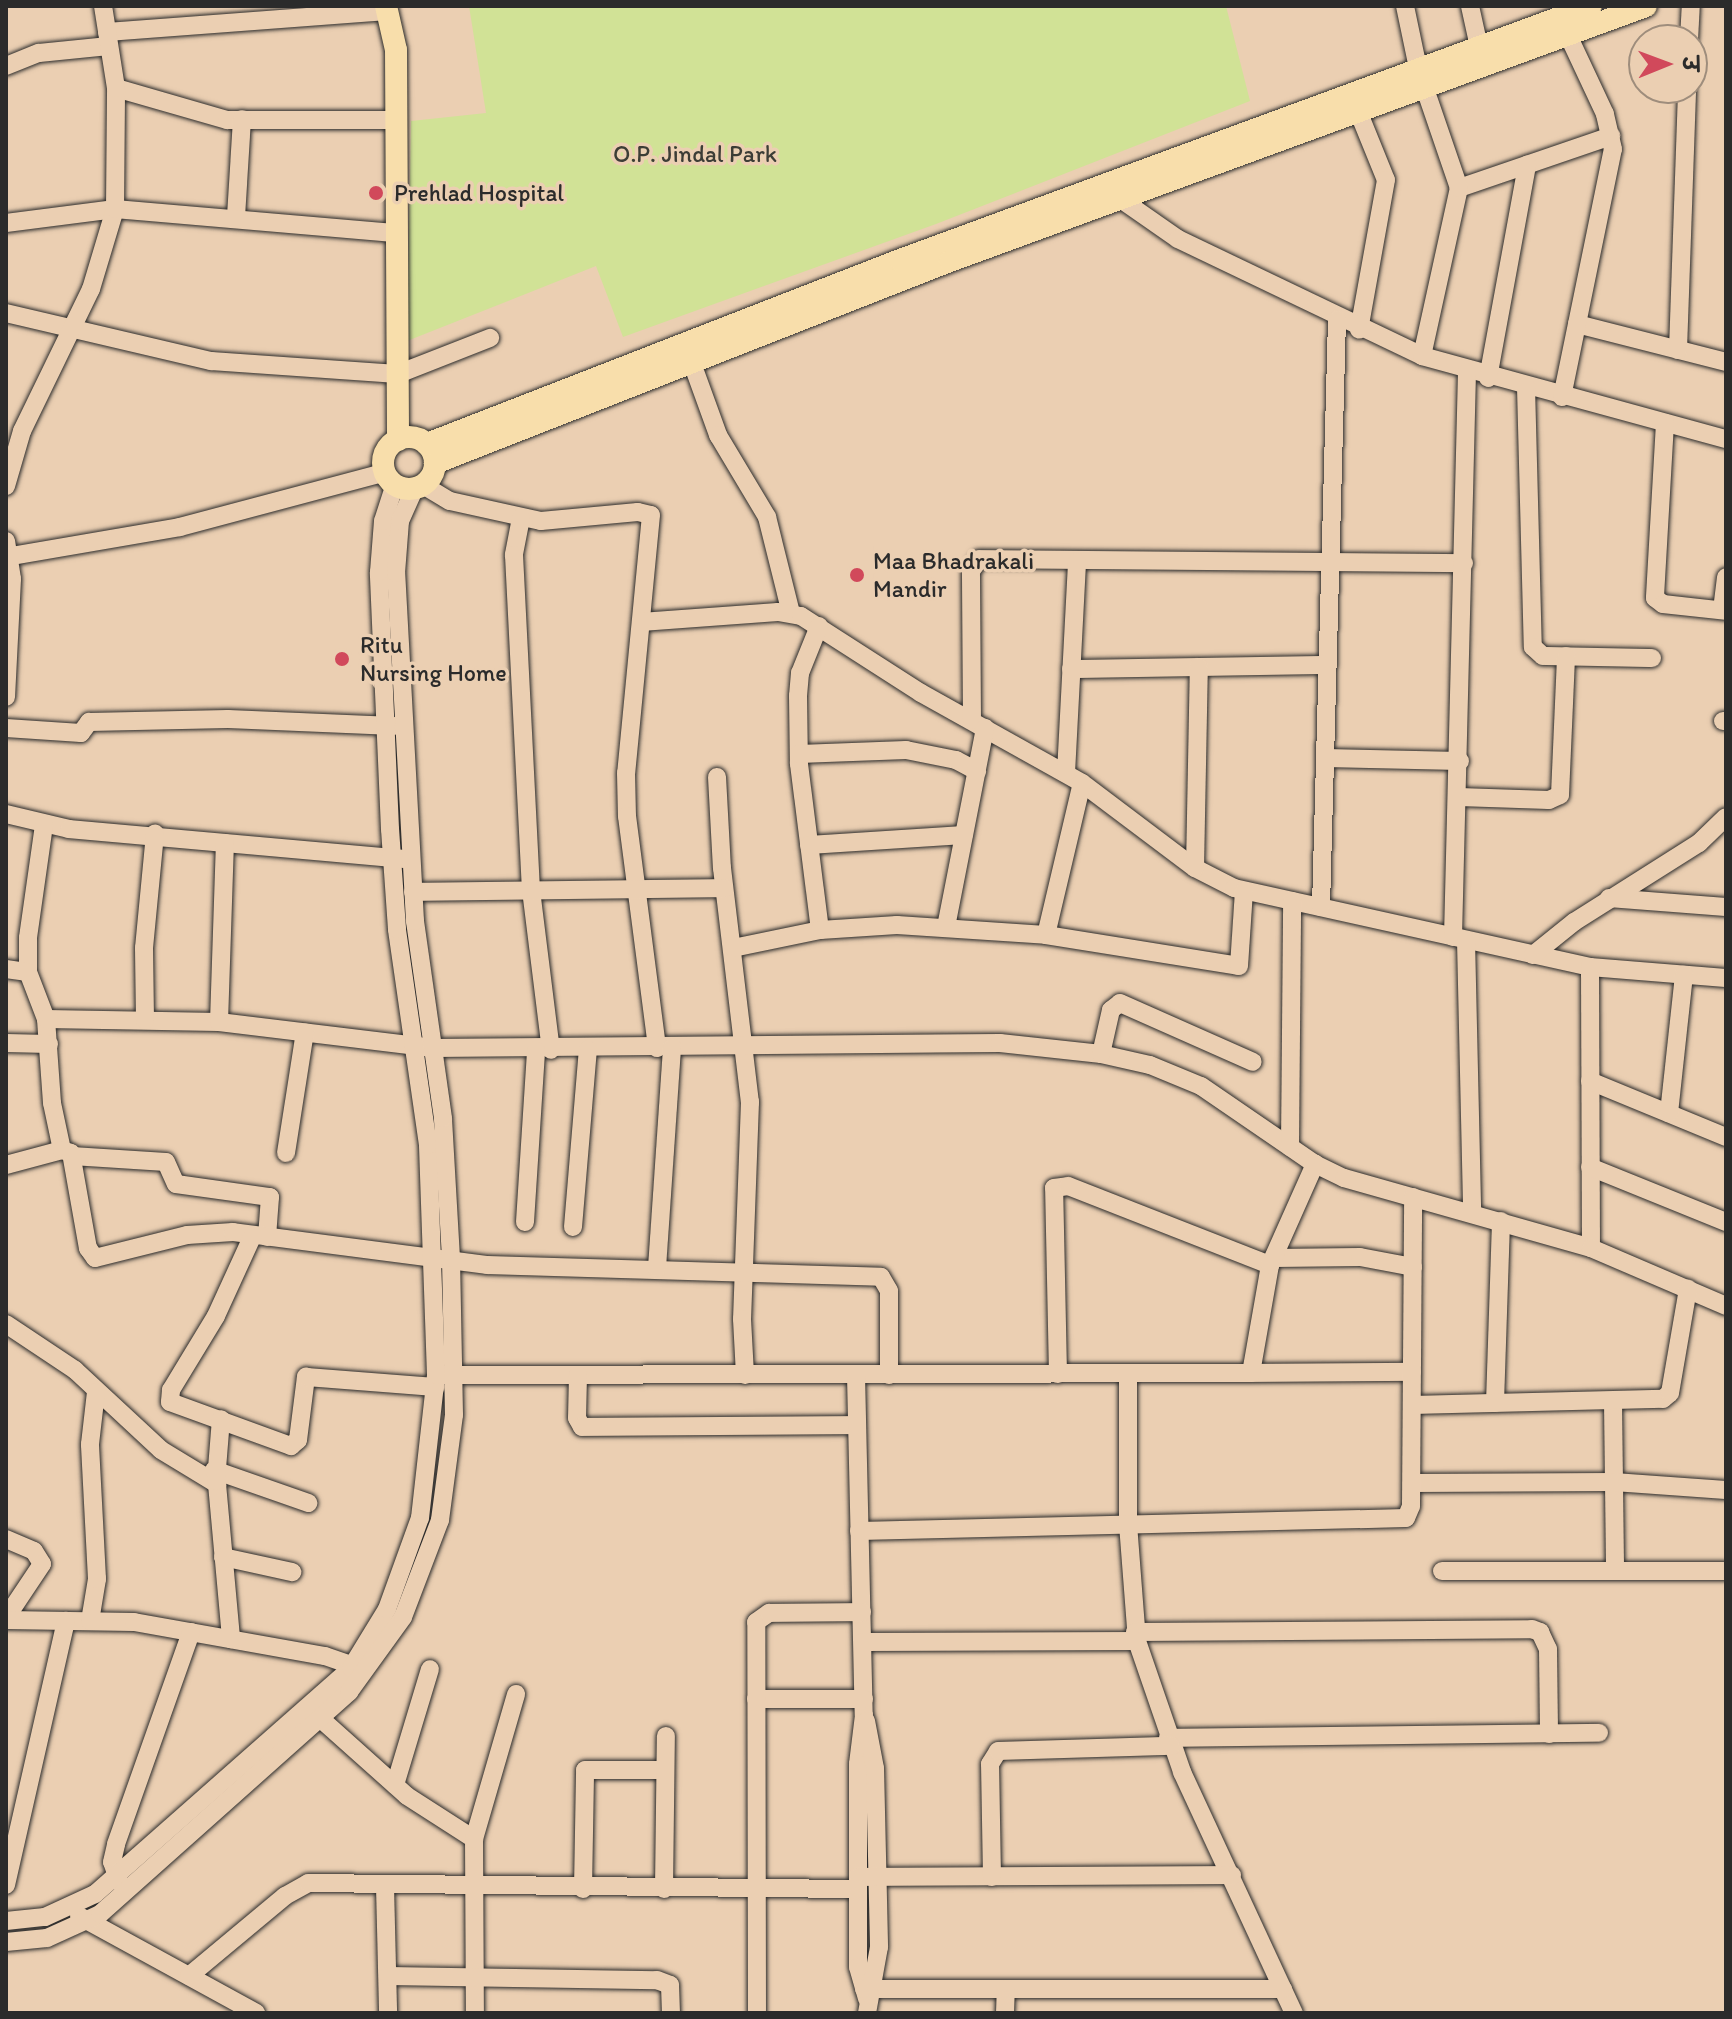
<!DOCTYPE html>
<meta charset="utf-8">
<style>
body{margin:0}
#map{position:relative;width:1732px;height:2019px;overflow:hidden;background:#ebcfb2;font-family:Itim,"Playpen Sans Deva",sans-serif}
div>[style]{position:absolute}
[style*='--x']{left:calc(var(--x)*1px);top:calc(var(--y)*1px);width:calc(var(--w)*1px);rotate:calc(var(--a)*1deg)}
.green>*{inset:0;background:#d1e296}
.roads{filter:drop-shadow(0 0 2px #2b2b2b) drop-shadow(0 0 2px #2b2b2b)}
.minor>*{height:18px;margin:-9px;padding:0 9px;transform-origin:9px;border-radius:9px;background:#ebcfb2}
.major>*{height:22px;margin:-11px;padding:0 11px;transform-origin:11px;border-radius:11px;background:#f8deab}
.major>.ring{margin:-11px;padding:0;box-sizing:content-box;background:none;border:22px solid #f8deab;border-radius:50%}
.dots>*{width:22px;height:22px;translate:-50% -50%;box-sizing:border-box;border:4px solid #ebcfb2;border-radius:50%}
span{translate:-50% -50%;white-space:nowrap;text-align:center;line-height:1.15;-webkit-text-stroke:7px #ebcfb2;paint-order:stroke}
.park-label{font-size:24px;color:#3c3d36}
.poi-label{font-size:24px;color:#2b2b2b}
.left{translate:0 -50%;text-align:left}
.frame{position:absolute;inset:0;border:8px solid #2b2b2b;pointer-events:none}
.north{position:absolute;left:1628px;top:24px;width:80px;height:80px;box-sizing:border-box;background:#ebcfb2;border:2px solid #9e8d7c;border-radius:50%;rotate:89deg;font-size:22px;font-weight:700;line-height:32px;text-align:center;color:#2b2b2b}
.north::after{content:'';display:block;margin:auto;width:28px;height:36px;background:#d1495b;clip-path:polygon(50% 0,100% 100%,50% 72%,0 100%)}
</style>
<div id="map">
<div class="green">
<i style="clip-path:polygon(469px 6px,1226px 6px,1250px 101px,936px 224px,623px 337px,596px 266px,407px 341px,411px 121px,486px 113px)"></i>
</div>
<div class="roads">
<div class="minor">
<i style="--x:1405;--y:6;--w:63;--a:78.2"></i>
<i style="--x:1470;--y:6;--w:42;--a:77.6"></i>
<i style="--x:107;--y:32;--w:281;--a:-4.3"></i>
<i style="--x:1689;--y:40;--w:34;--a:-87"></i>
<i style="--x:6;--y:66;--w:35;--a:-22"></i>
<i style="--x:39;--y:53;--w:70;--a:-5.7"></i>
<i style="--x:116;--y:88;--w:116;--a:16.1"></i>
<i style="--x:227;--y:120;--w:169;--a:0"></i>
<i style="--x:1358;--y:111;--w:74;--a:67.9"></i>
<i style="--x:1386;--y:180;--w:152;--a:100.2"></i>
<i style="--x:1459;--y:188;--w:161;--a:-18.9"></i>
<i style="--x:1112;--y:193;--w:80;--a:34.9"></i>
<i style="--x:1178;--y:239;--w:271;--a:25.6"></i>
<i style="--x:1422;--y:356;--w:315;--a:15.3"></i>
<i style="--x:236;--y:217;--w:98;--a:-86.5"></i>
<i style="--x:6;--y:223;--w:110;--a:-7.3"></i>
<i style="--x:115;--y:209;--w:283;--a:4.9"></i>
<i style="--x:6;--y:313;--w:211;--a:13.2"></i>
<i style="--x:211;--y:361;--w:187;--a:4"></i>
<i style="--x:398;--y:374;--w:99;--a:-21.4"></i>
<i style="--x:1577;--y:324;--w:154;--a:14.3"></i>
<i style="--x:1678;--y:350;--w:262;--a:-88"></i>
<i style="--x:1422;--y:356;--w:172;--a:-77.6"></i>
<i style="--x:1459;--y:188;--w:108;--a:-108.9"></i>
<i style="--x:692;--y:363;--w:77;--a:70.1"></i>
<i style="--x:718;--y:435;--w:96;--a:59.1"></i>
<i style="--x:767;--y:517;--w:99;--a:76"></i>
<i style="--x:1488;--y:378;--w:217;--a:-79.6"></i>
<i style="--x:1526;--y:387;--w:260;--a:88.5"></i>
<i style="--x:1533;--y:647;--w:13;--a:42"></i>
<i style="--x:1543;--y:656;--w:109;--a:1.1"></i>
<i style="--x:1562;--y:397;--w:253;--a:-78.4"></i>
<i style="--x:1613;--y:149;--w:36;--a:-103"></i>
<i style="--x:1605;--y:114;--w:87;--a:-115.1"></i>
<i style="--x:1665;--y:423;--w:175;--a:93.3"></i>
<i style="--x:1655;--y:598;--w:10;--a:37"></i>
<i style="--x:1663;--y:604;--w:63;--a:6.3"></i>
<i style="--x:423;--y:485;--w:31;--a:31"></i>
<i style="--x:450;--y:501;--w:93;--a:12.4"></i>
<i style="--x:541;--y:521;--w:97;--a:-5.3"></i>
<i style="--x:638;--y:512;--w:13;--a:13"></i>
<i style="--x:651;--y:515;--w:259;--a:95.5"></i>
<i style="--x:626;--y:773;--w:43;--a:88.7"></i>
<i style="--x:627;--y:816;--w:234;--a:82.6"></i>
<i style="--x:6;--y:486;--w:57;--a:-73.8"></i>
<i style="--x:22;--y:431;--w:158;--a:-64.1"></i>
<i style="--x:91;--y:289;--w:84;--a:-73.3"></i>
<i style="--x:115;--y:209;--w:121;--a:-89.5"></i>
<i style="--x:116;--y:88;--w:83;--a:-99"></i>
<i style="--x:521;--y:518;--w:38;--a:101"></i>
<i style="--x:514;--y:555;--w:335;--a:87.1"></i>
<i style="--x:531;--y:890;--w:161;--a:82.9"></i>
<i style="--x:6;--y:541;--w:38;--a:81"></i>
<i style="--x:12;--y:579;--w:118;--a:92.9"></i>
<i style="--x:11;--y:556;--w:171;--a:-9.7"></i>
<i style="--x:180;--y:527;--w:213;--a:-14.9"></i>
<i style="--x:1722;--y:610;--w:33;--a:-83"></i>
<i style="--x:641;--y:622;--w:137;--a:-4.2"></i>
<i style="--x:778;--y:612;--w:23;--a:10"></i>
<i style="--x:801;--y:616;--w:143;--a:32.7"></i>
<i style="--x:921;--y:693;--w:184;--a:29.2"></i>
<i style="--x:1082;--y:783;--w:141;--a:37"></i>
<i style="--x:1195;--y:868;--w:44;--a:27.1"></i>
<i style="--x:1234;--y:888;--w:365;--a:12.5"></i>
<i style="--x:1590;--y:967;--w:281;--a:89.8"></i>
<i style="--x:819;--y:626;--w:51;--a:112"></i>
<i style="--x:800;--y:673;--w:23;--a:95"></i>
<i style="--x:798;--y:696;--w:68;--a:89.2"></i>
<i style="--x:799;--y:764;--w:167;--a:82.8"></i>
<i style="--x:1071;--y:669;--w:256;--a:-0.9"></i>
<i style="--x:972;--y:720;--w:149;--a:-90.4"></i>
<i style="--x:971;--y:571;--w:14;--a:-56"></i>
<i style="--x:979;--y:559;--w:485;--a:0.5"></i>
<i style="--x:1723;--y:721;--w:3;--a:0"></i>
<i style="--x:6;--y:728;--w:75;--a:3.8"></i>
<i style="--x:81;--y:733;--w:14;--a:-54"></i>
<i style="--x:89;--y:722;--w:139;--a:-1.2"></i>
<i style="--x:228;--y:719;--w:166;--a:2.4"></i>
<i style="--x:799;--y:754;--w:107;--a:-2.1"></i>
<i style="--x:906;--y:750;--w:51;--a:11.3"></i>
<i style="--x:956;--y:760;--w:24;--a:28"></i>
<i style="--x:1325;--y:758;--w:135;--a:1.3"></i>
<i style="--x:1066;--y:773;--w:211;--a:-87"></i>
<i style="--x:717;--y:777;--w:91;--a:86.9"></i>
<i style="--x:722;--y:868;--w:236;--a:83.2"></i>
<i style="--x:750;--y:1102;--w:217;--a:92.1"></i>
<i style="--x:742;--y:1319;--w:56;--a:86.9"></i>
<i style="--x:1459;--y:797;--w:90;--a:1.9"></i>
<i style="--x:1549;--y:800;--w:12;--a:-24"></i>
<i style="--x:1560;--y:795;--w:139;--a:-87.5"></i>
<i style="--x:6;--y:814;--w:65;--a:13.4"></i>
<i style="--x:69;--y:829;--w:336;--a:5.1"></i>
<i style="--x:44;--y:825;--w:114;--a:98.1"></i>
<i style="--x:28;--y:938;--w:34;--a:90"></i>
<i style="--x:28;--y:972;--w:50;--a:69"></i>
<i style="--x:46;--y:1019;--w:84;--a:85.9"></i>
<i style="--x:52;--y:1103;--w:48;--a:78"></i>
<i style="--x:809;--y:845;--w:155;--a:-3.7"></i>
<i style="--x:1195;--y:868;--w:201;--a:-88.9"></i>
<i style="--x:413;--y:892;--w:311;--a:-0.7"></i>
<i style="--x:1609;--y:898;--w:117;--a:4.4"></i>
<i style="--x:1321;--y:907;--w:588;--a:-88.44"></i>
<i style="--x:946;--y:927;--w:203;--a:-78.9"></i>
<i style="--x:1046;--y:935;--w:156;--a:-76.7"></i>
<i style="--x:1453;--y:937;--w:565;--a:-88.58"></i>
<i style="--x:1466;--y:940;--w:272;--a:88.7"></i>
<i style="--x:733;--y:948;--w:89;--a:-11.7"></i>
<i style="--x:820;--y:930;--w:77;--a:-3.7"></i>
<i style="--x:897;--y:925;--w:149;--a:3.8"></i>
<i style="--x:1046;--y:935;--w:195;--a:9.1"></i>
<i style="--x:1239;--y:966;--w:75;--a:-86.2"></i>
<i style="--x:1533;--y:955;--w:53;--a:-38.8"></i>
<i style="--x:1574;--y:922;--w:148;--a:-32.3"></i>
<i style="--x:1699;--y:843;--w:37;--a:-44"></i>
<i style="--x:1590;--y:967;--w:136;--a:4.6"></i>
<i style="--x:6;--y:969;--w:22;--a:8"></i>
<i style="--x:46;--y:1019;--w:173;--a:1"></i>
<i style="--x:219;--y:1022;--w:216;--a:6.9"></i>
<i style="--x:433;--y:1048;--w:567;--a:-0.51"></i>
<i style="--x:1000;--y:1043;--w:102;--a:6.2"></i>
<i style="--x:1101;--y:1054;--w:50;--a:12.7"></i>
<i style="--x:1150;--y:1065;--w:55;--a:22.4"></i>
<i style="--x:1201;--y:1086;--w:138;--a:34.4"></i>
<i style="--x:1315;--y:1164;--w:32;--a:26"></i>
<i style="--x:1344;--y:1178;--w:257;--a:15.8"></i>
<i style="--x:1591;--y:1248;--w:147;--a:23.2"></i>
<i style="--x:145;--y:1020;--w:72;--a:-90.8"></i>
<i style="--x:144;--y:948;--w:115;--a:-84.5"></i>
<i style="--x:219;--y:1022;--w:179;--a:-88.1"></i>
<i style="--x:6;--y:1043;--w:43;--a:1.3"></i>
<i style="--x:1101;--y:1054;--w:45;--a:-77.2"></i>
<i style="--x:1111;--y:1010;--w:11;--a:-38"></i>
<i style="--x:1120;--y:1003;--w:145;--a:23.9"></i>
<i style="--x:1590;--y:1081;--w:147;--a:22.4"></i>
<i style="--x:1669;--y:1113;--w:139;--a:-83.8"></i>
<i style="--x:1290;--y:1147;--w:246;--a:-89.5"></i>
<i style="--x:286;--y:1153;--w:122;--a:-81.1"></i>
<i style="--x:72;--y:1156;--w:94;--a:3.7"></i>
<i style="--x:166;--y:1162;--w:24;--a:66"></i>
<i style="--x:176;--y:1184;--w:95;--a:7.9"></i>
<i style="--x:270;--y:1197;--w:40;--a:94.3"></i>
<i style="--x:6;--y:1165;--w:58;--a:-15"></i>
<i style="--x:62;--y:1150;--w:9;--a:18"></i>
<i style="--x:71;--y:1153;--w:97;--a:79.9"></i>
<i style="--x:88;--y:1248;--w:12;--a:55"></i>
<i style="--x:95;--y:1258;--w:95;--a:-14"></i>
<i style="--x:187;--y:1235;--w:46;--a:-3.7"></i>
<i style="--x:233;--y:1232;--w:256;--a:7.4"></i>
<i style="--x:487;--y:1265;--w:394;--a:1.7"></i>
<i style="--x:881;--y:1277;--w:16;--a:60"></i>
<i style="--x:889;--y:1291;--w:84;--a:90"></i>
<i style="--x:1590;--y:1167;--w:147;--a:22"></i>
<i style="--x:525;--y:1222;--w:172;--a:-86.3"></i>
<i style="--x:573;--y:1227;--w:178;--a:-85.2"></i>
<i style="--x:253;--y:1235;--w:89;--a:114.6"></i>
<i style="--x:216;--y:1316;--w:87;--a:121.3"></i>
<i style="--x:171;--y:1390;--w:12;--a:95"></i>
<i style="--x:170;--y:1402;--w:129;--a:20"></i>
<i style="--x:291;--y:1446;--w:9;--a:-41"></i>
<i style="--x:298;--y:1440;--w:64;--a:-82.8"></i>
<i style="--x:306;--y:1377;--w:130;--a:4.4"></i>
<i style="--x:1274;--y:1258;--w:86;--a:-0.7"></i>
<i style="--x:1360;--y:1257;--w:54;--a:10.7"></i>
<i style="--x:657;--y:1268;--w:221;--a:-86.1"></i>
<i style="--x:6;--y:1324;--w:83;--a:33.7"></i>
<i style="--x:75;--y:1370;--w:117;--a:42.9"></i>
<i style="--x:161;--y:1450;--w:66;--a:31.3"></i>
<i style="--x:217;--y:1484;--w:156;--a:84.8"></i>
<i style="--x:1251;--y:1373;--w:161;--a:-0.4"></i>
<i style="--x:1058;--y:1374;--w:186;--a:-91.2"></i>
<i style="--x:1054;--y:1188;--w:14;--a:-8"></i>
<i style="--x:1068;--y:1186;--w:217;--a:21.4"></i>
<i style="--x:1128;--y:1374;--w:150;--a:90"></i>
<i style="--x:1128;--y:1524;--w:117;--a:85.6"></i>
<i style="--x:1137;--y:1641;--w:139;--a:71"></i>
<i style="--x:1182;--y:1772;--w:266;--a:65.1"></i>
<i style="--x:441;--y:1375;--w:810;--a:-0.14"></i>
<i style="--x:1251;--y:1373;--w:110;--a:-80"></i>
<i style="--x:1270;--y:1265;--w:111;--a:-66"></i>
<i style="--x:578;--y:1375;--w:43;--a:91.3"></i>
<i style="--x:577;--y:1418;--w:10;--a:61"></i>
<i style="--x:582;--y:1427;--w:275;--a:-0.4"></i>
<i style="--x:856;--y:1375;--w:340;--a:88.7"></i>
<i style="--x:864;--y:1715;--w:49;--a:97"></i>
<i style="--x:858;--y:1764;--w:203;--a:90"></i>
<i style="--x:858;--y:1967;--w:33;--a:74"></i>
<i style="--x:1613;--y:1402;--w:169;--a:89.3"></i>
<i style="--x:1495;--y:1403;--w:182;--a:-88.1"></i>
<i style="--x:1412;--y:1405;--w:251;--a:-1.4"></i>
<i style="--x:1663;--y:1399;--w:9;--a:-41"></i>
<i style="--x:1670;--y:1393;--w:106;--a:-80.2"></i>
<i style="--x:214;--y:1470;--w:100;--a:19.3"></i>
<i style="--x:216;--y:1481;--w:62;--a:-85.4"></i>
<i style="--x:1412;--y:1483;--w:202;--a:-0.3"></i>
<i style="--x:1614;--y:1482;--w:112;--a:4.1"></i>
<i style="--x:859;--y:1531;--w:547;--a:-1.36"></i>
<i style="--x:1406;--y:1518;--w:13;--a:-67"></i>
<i style="--x:1411;--y:1506;--w:309;--a:-89.6"></i>
<i style="--x:6;--y:1539;--w:30;--a:23"></i>
<i style="--x:34;--y:1551;--w:15;--a:58"></i>
<i style="--x:42;--y:1564;--w:65;--a:123.7"></i>
<i style="--x:223;--y:1557;--w:71;--a:12.3"></i>
<i style="--x:1442;--y:1571;--w:284;--a:0"></i>
<i style="--x:6;--y:1620;--w:128;--a:0.9"></i>
<i style="--x:134;--y:1622;--w:194;--a:10.1"></i>
<i style="--x:325;--y:1656;--w:39;--a:19"></i>
<i style="--x:90;--y:1621;--w:43;--a:-80.5"></i>
<i style="--x:97;--y:1579;--w:135;--a:-93"></i>
<i style="--x:90;--y:1444;--w:52;--a:-83.4"></i>
<i style="--x:1135;--y:1632;--w:397;--a:-0.4"></i>
<i style="--x:1532;--y:1629;--w:9;--a:21"></i>
<i style="--x:1540;--y:1632;--w:19;--a:65"></i>
<i style="--x:1548;--y:1649;--w:85;--a:89.3"></i>
<i style="--x:863;--y:1642;--w:274;--a:-0.2"></i>
<i style="--x:756;--y:1699;--w:108;--a:0"></i>
<i style="--x:312;--y:1711;--w:127;--a:41.8"></i>
<i style="--x:407;--y:1796;--w:80;--a:32.7"></i>
<i style="--x:474;--y:1839;--w:174;--a:89.7"></i>
<i style="--x:866;--y:1721;--w:48;--a:79.2"></i>
<i style="--x:875;--y:1768;--w:179;--a:88.7"></i>
<i style="--x:879;--y:1947;--w:67;--a:100.3"></i>
<i style="--x:1168;--y:1738;--w:431;--a:-0.7"></i>
<i style="--x:395;--y:1785;--w:121;--a:-73.2"></i>
<i style="--x:474;--y:1839;--w:151;--a:-73.8"></i>
<i style="--x:858;--y:1877;--w:374;--a:-0.3"></i>
<i style="--x:992;--y:1877;--w:113;--a:-91"></i>
<i style="--x:990;--y:1764;--w:15;--a:-58"></i>
<i style="--x:998;--y:1751;--w:173;--a:-1.7"></i>
<i style="--x:119;--y:1882;--w:21;--a:-109"></i>
<i style="--x:112;--y:1862;--w:18;--a:-77"></i>
<i style="--x:116;--y:1844;--w:225;--a:-70.5"></i>
<i style="--x:6;--y:1885;--w:271;--a:-77.2"></i>
<i style="--x:385;--y:1886;--w:127;--a:88.6"></i>
<i style="--x:583;--y:1889;--w:119;--a:-89"></i>
<i style="--x:585;--y:1770;--w:80;--a:0"></i>
<i style="--x:664;--y:1889;--w:153;--a:-89.3"></i>
<i style="--x:79;--y:1916;--w:202;--a:28.7"></i>
<i style="--x:6;--y:1921;--w:39;--a:-6"></i>
<i style="--x:45;--y:1917;--w:55;--a:-24.7"></i>
<i style="--x:95;--y:1894;--w:341;--a:-41.4"></i>
<i style="--x:351;--y:1668;--w:69;--a:-58.6"></i>
<i style="--x:387;--y:1609;--w:97;--a:-70.1"></i>
<i style="--x:420;--y:1518;--w:144;--a:-83.6"></i>
<i style="--x:436;--y:1375;--w:230;--a:-92"></i>
<i style="--x:428;--y:1145;--w:218;--a:-98.2"></i>
<i style="--x:397;--y:929;--w:100;--a:-94"></i>
<i style="--x:390;--y:829;--w:257;--a:-92.5"></i>
<i style="--x:379;--y:572;--w:51;--a:-85.5"></i>
<i style="--x:383;--y:521;--w:38;--a:-72"></i>
<i style="--x:6;--y:1942;--w:41;--a:-5.6"></i>
<i style="--x:47;--y:1938;--w:58;--a:-24.4"></i>
<i style="--x:100;--y:1914;--w:334;--a:-41.7"></i>
<i style="--x:349;--y:1692;--w:92;--a:-54.2"></i>
<i style="--x:403;--y:1617;--w:104;--a:-69.1"></i>
<i style="--x:440;--y:1520;--w:106;--a:-82.4"></i>
<i style="--x:454;--y:1415;--w:157;--a:-91.1"></i>
<i style="--x:451;--y:1258;--w:140;--a:-93.3"></i>
<i style="--x:443;--y:1118;--w:199;--a:-98.1"></i>
<i style="--x:415;--y:921;--w:349;--a:-93.1"></i>
<i style="--x:396;--y:573;--w:52;--a:-85.6"></i>
<i style="--x:400;--y:521;--w:35;--a:-66"></i>
<i style="--x:189;--y:1976;--w:125;--a:-39.8"></i>
<i style="--x:285;--y:1896;--w:26;--a:-29"></i>
<i style="--x:308;--y:1883;--w:550;--a:0.63"></i>
<i style="--x:388;--y:1976;--w:269;--a:0.9"></i>
<i style="--x:657;--y:1980;--w:14;--a:21"></i>
<i style="--x:670;--y:1985;--w:28;--a:88"></i>
<i style="--x:864;--y:1989;--w:419;--a:0"></i>
<i style="--x:757;--y:2013;--w:391;--a:-90.1"></i>
<i style="--x:756;--y:1622;--w:16;--a:-35"></i>
<i style="--x:769;--y:1613;--w:93;--a:-0.6"></i>
<i style="--x:1005;--y:2013;--w:24;--a:-88"></i>
</div>
<div class="major">
<i style="--x:386;--y:6;--w:45;--a:77.2"></i>
<i style="--x:396;--y:50;--w:390;--a:89.7"></i>
<i class="ring" style="left:383px;top:437px;width:30px;height:30px"></i>
<i style="--x:427;--y:444;--w:508;--a:-21.26"></i>
<i style="--x:900;--y:260;--w:736;--a:-20.18"></i>
<i style="--x:435;--y:463;--w:553;--a:-21.42"></i>
<i style="--x:950;--y:261;--w:741;--a:-20.12"></i>
</div>
</div>
<div class="dots">
<i style="left:376px;top:193px;background:#d1495b"></i>
<i style="left:857px;top:575px;background:#d1495b"></i>
<i style="left:342px;top:659px;background:#d1495b"></i>
</div>
<div class="park-label">
<span style="left:695px;top:154px">O.P. Jindal Park</span>
</div>
<div class="poi-label">
<span class="left" style="left:394px;top:193px">Prehlad Hospital</span>
<span class="left" style="left:873px;top:575px">Maa Bhadrakali<br>Mandir</span>
<span class="left" style="left:360px;top:659px">Ritu<br>Nursing Home</span>
</div>
<div class="frame"></div>
<div class="north">उ</div>
</div>
